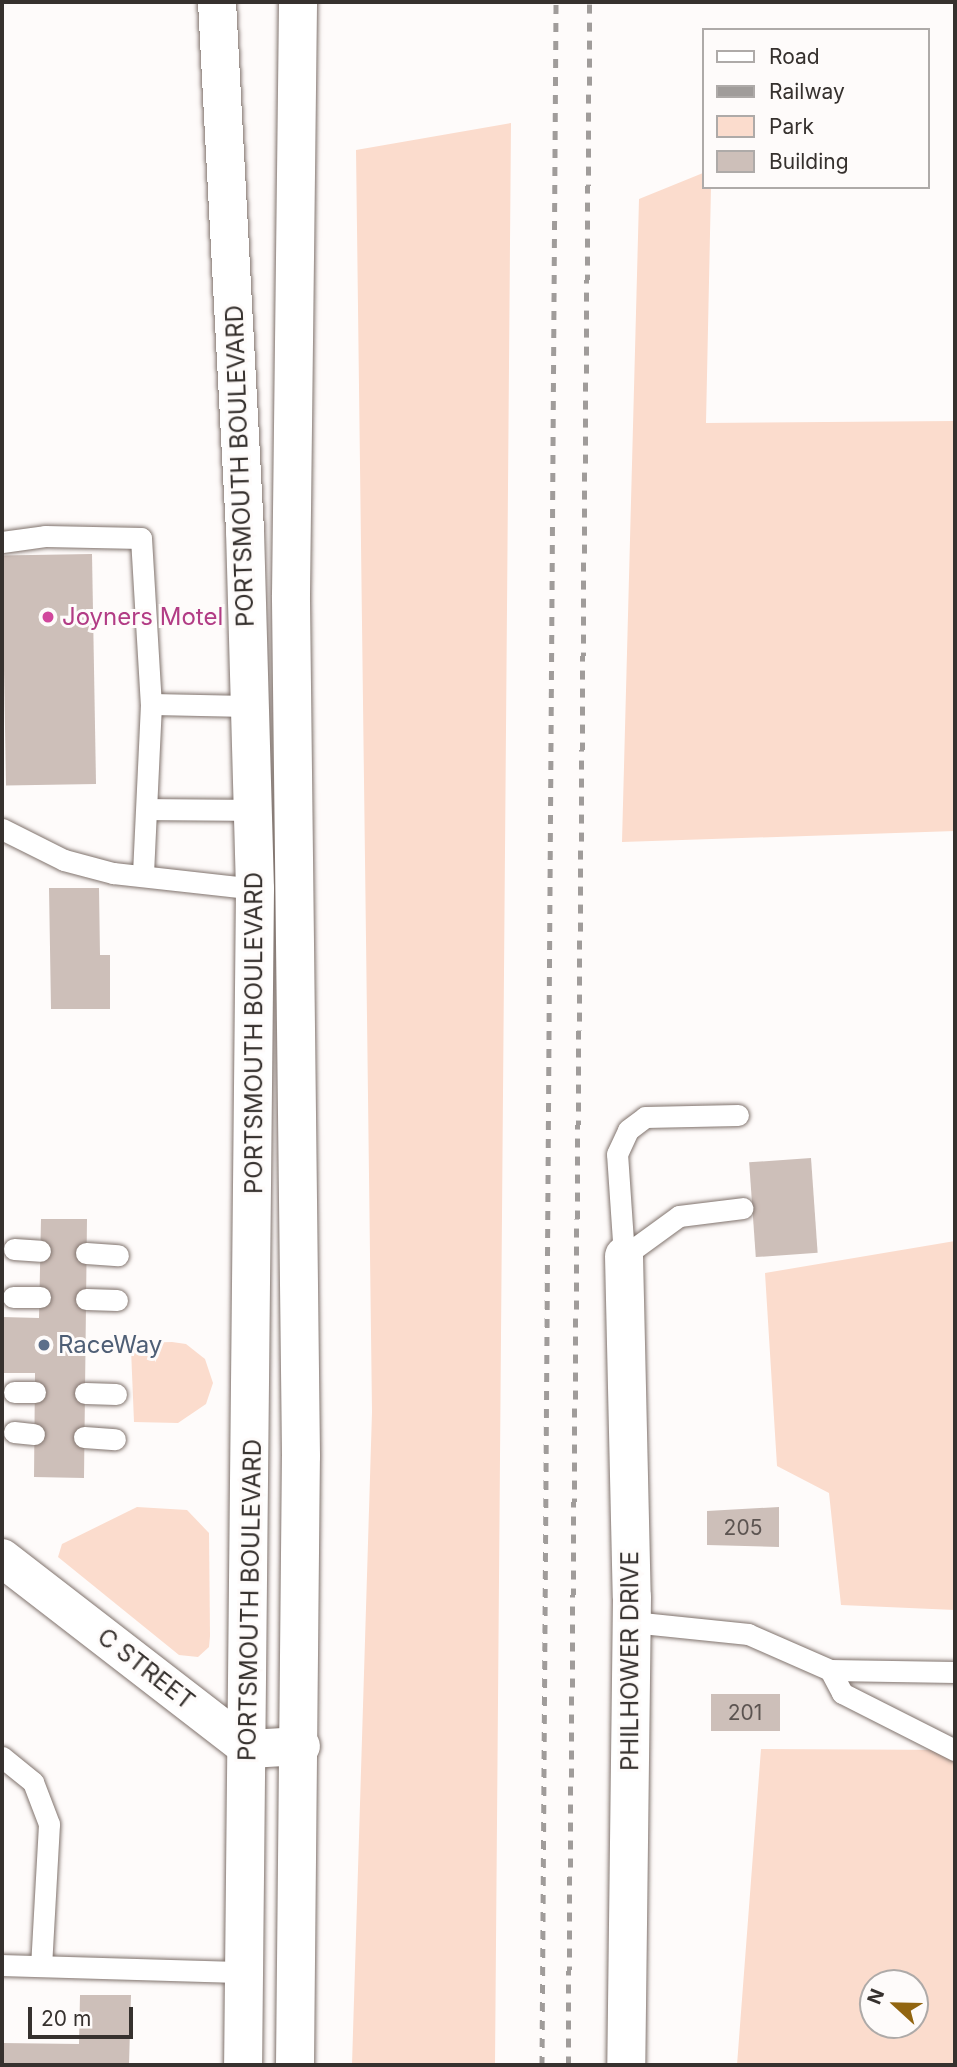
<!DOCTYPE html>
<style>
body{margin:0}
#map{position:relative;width:957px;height:2067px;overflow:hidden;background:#fefbfa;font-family:Inter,sans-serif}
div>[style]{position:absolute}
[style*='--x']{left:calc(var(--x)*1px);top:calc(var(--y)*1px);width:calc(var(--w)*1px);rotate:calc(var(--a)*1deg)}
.green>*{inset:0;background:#fbdccd}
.building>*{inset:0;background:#cdbfb9;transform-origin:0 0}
.roads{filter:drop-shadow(0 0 2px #80736d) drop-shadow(0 0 2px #80736d)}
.lane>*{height:21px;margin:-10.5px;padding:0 10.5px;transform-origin:10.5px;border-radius:10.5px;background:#fff}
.street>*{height:38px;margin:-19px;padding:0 19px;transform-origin:19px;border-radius:19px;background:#fff}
.primary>*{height:38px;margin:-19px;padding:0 19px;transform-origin:19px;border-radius:19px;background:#fff}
.rail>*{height:5px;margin-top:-2.5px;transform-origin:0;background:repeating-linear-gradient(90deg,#a09c9a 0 9px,transparent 0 18px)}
.dots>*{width:19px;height:19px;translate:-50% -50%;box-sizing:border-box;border:4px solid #fefbfa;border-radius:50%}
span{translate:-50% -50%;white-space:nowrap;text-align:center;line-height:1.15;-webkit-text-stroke:6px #fefbfa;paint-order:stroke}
.number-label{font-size:21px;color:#5c5451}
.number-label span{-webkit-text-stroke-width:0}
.street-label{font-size:24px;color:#36312e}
.hotel-label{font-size:24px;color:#b23c85}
.left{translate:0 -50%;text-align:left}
.service-label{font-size:24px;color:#4e5e75}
.frame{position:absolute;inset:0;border:4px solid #36312e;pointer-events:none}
.legend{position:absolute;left:702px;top:28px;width:228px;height:161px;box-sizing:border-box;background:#fefbfa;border:2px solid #aeaaa8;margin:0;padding:9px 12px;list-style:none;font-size:21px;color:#36312e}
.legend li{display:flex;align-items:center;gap:14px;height:35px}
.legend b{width:35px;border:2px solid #aeaaa8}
.north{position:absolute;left:859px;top:1969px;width:70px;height:70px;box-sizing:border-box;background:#fefbfa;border:2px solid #aeaaa8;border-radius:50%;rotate:292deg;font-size:19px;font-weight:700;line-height:28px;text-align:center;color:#36312e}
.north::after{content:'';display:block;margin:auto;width:24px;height:32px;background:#926510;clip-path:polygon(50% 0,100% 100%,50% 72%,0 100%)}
.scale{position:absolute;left:28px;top:2007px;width:105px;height:32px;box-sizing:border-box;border:4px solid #36312e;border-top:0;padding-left:9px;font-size:21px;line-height:24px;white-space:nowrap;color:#36312e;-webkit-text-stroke:5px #fefbfa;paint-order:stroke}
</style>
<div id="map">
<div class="green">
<i style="clip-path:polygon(511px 123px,495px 2065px,352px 2065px,372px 1412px,356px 150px)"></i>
<i style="clip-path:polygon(703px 173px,703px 187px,711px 187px,706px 423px,955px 421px,955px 831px,622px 842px,639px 199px)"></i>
<i style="clip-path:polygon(955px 1241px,955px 1610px,841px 1605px,829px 1493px,777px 1466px,765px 1273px)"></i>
<i style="clip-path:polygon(172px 1342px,186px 1344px,205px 1359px,213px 1383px,206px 1404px,178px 1423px,134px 1422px,131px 1349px,139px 1343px)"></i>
<i style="clip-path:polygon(137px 1507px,187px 1510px,209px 1533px,210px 1636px,209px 1647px,198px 1657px,179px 1655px,58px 1557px,62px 1544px)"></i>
<i style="clip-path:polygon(evenodd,761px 1749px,955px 1750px,955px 2065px,737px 2065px,761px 1749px,873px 1983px,915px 1983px,915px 2025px,873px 2025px,873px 1983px)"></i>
</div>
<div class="building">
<i style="left:92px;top:554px;width:230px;height:90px;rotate:89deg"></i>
<i style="clip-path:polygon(49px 888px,99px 888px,100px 955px,110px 955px,110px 1009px,51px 1009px)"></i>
<i style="left:811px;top:1158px;width:95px;height:62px;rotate:86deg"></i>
<i style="clip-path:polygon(41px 1219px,87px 1219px,84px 1478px,34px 1477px,35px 1373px,2px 1373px,2px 1317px,39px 1318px)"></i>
<i style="clip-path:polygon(779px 1507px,779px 1547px,707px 1545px,707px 1511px)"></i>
<i style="left:780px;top:1694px;width:37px;height:69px;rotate:90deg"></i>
<i style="clip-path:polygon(80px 1995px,131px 1995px,129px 2065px,2px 2065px,2px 2043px,79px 2044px)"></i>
</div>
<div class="roads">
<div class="lane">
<i style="--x:2;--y:542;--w:43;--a:-7.9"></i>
<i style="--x:45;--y:536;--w:96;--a:1.2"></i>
<i style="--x:141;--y:538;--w:166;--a:86.6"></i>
<i style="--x:151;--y:704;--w:172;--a:92.7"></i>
<i style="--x:151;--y:704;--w:98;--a:1.2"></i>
<i style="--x:148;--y:809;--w:105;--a:0.5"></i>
<i style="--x:2;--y:829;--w:69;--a:26.6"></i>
<i style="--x:64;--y:860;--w:51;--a:14.9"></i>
<i style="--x:113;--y:873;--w:143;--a:6.4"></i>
<i style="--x:14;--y:1249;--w:26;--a:4"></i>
<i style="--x:86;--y:1253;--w:32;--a:4"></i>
<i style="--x:624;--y:1256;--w:102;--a:-93.9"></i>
<i style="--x:617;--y:1154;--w:26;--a:-65"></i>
<i style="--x:628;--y:1130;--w:21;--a:-37"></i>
<i style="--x:645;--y:1117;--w:93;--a:-1.2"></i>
<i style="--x:624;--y:1256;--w:68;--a:-36"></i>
<i style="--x:679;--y:1216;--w:64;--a:-7.1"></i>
<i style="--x:13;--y:1297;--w:27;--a:0"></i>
<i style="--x:86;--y:1299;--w:31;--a:2"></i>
<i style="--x:14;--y:1392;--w:21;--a:0"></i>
<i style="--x:85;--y:1393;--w:31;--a:2"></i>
<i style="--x:14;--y:1432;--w:20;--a:6"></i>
<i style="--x:84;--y:1437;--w:31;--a:4"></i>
<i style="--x:632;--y:1622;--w:117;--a:5.9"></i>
<i style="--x:748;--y:1634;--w:90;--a:23.7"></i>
<i style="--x:830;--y:1670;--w:125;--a:0.9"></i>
<i style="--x:830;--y:1670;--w:26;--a:62"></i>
<i style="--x:842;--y:1693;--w:127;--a:26.8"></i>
<i style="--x:2;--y:1757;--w:40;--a:39"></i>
<i style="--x:33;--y:1782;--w:45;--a:69.1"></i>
<i style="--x:49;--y:1824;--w:142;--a:93.2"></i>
<i style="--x:2;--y:1965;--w:243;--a:1.7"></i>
</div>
<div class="street">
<i style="--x:624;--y:1256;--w:341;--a:88.7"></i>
<i style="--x:632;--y:1597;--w:468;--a:90.7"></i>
<i style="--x:2;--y:1558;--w:312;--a:37.7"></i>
<i style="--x:249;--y:1749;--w:52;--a:-3.3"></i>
</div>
<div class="primary">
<i style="--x:217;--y:2;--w:530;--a:86.97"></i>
<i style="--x:245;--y:531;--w:358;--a:88.4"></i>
<i style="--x:255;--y:889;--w:1176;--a:90.58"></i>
<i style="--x:295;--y:2065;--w:609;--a:-89.44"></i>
<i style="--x:301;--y:1456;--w:861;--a:-90.67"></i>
<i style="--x:291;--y:595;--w:593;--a:-89.32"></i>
</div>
</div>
<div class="rail">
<i style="--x:542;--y:2065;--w:2063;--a:-89.61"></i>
<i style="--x:568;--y:2065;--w:2063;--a:-89.39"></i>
</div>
<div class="dots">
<i style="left:48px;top:617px;background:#d1479c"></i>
<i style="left:44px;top:1345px;background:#5c6f8a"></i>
</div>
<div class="number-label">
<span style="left:743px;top:1528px">205</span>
<span style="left:745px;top:1713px">201</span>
</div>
<div class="street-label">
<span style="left:240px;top:466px;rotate:-92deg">PORTSMOUTH BOULEVARD</span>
<span style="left:254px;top:1033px;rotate:-90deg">PORTSMOUTH BOULEVARD</span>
<span style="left:250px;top:1600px;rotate:-89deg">PORTSMOUTH BOULEVARD</span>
<span style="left:630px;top:1661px;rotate:-90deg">PHILHOWER DRIVE</span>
<span style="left:146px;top:1669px;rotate:38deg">C STREET</span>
</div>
<div class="hotel-label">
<span class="left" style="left:62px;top:617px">Joyners Motel</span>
</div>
<div class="service-label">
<span class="left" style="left:58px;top:1345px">RaceWay</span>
</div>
<div class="frame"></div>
<ul class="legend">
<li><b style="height:9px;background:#fff"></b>Road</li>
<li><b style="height:9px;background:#a09c9a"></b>Railway</li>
<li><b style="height:19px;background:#fbdccd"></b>Park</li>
<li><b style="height:19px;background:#cdbfb9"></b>Building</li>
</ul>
<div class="north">N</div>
<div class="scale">20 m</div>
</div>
